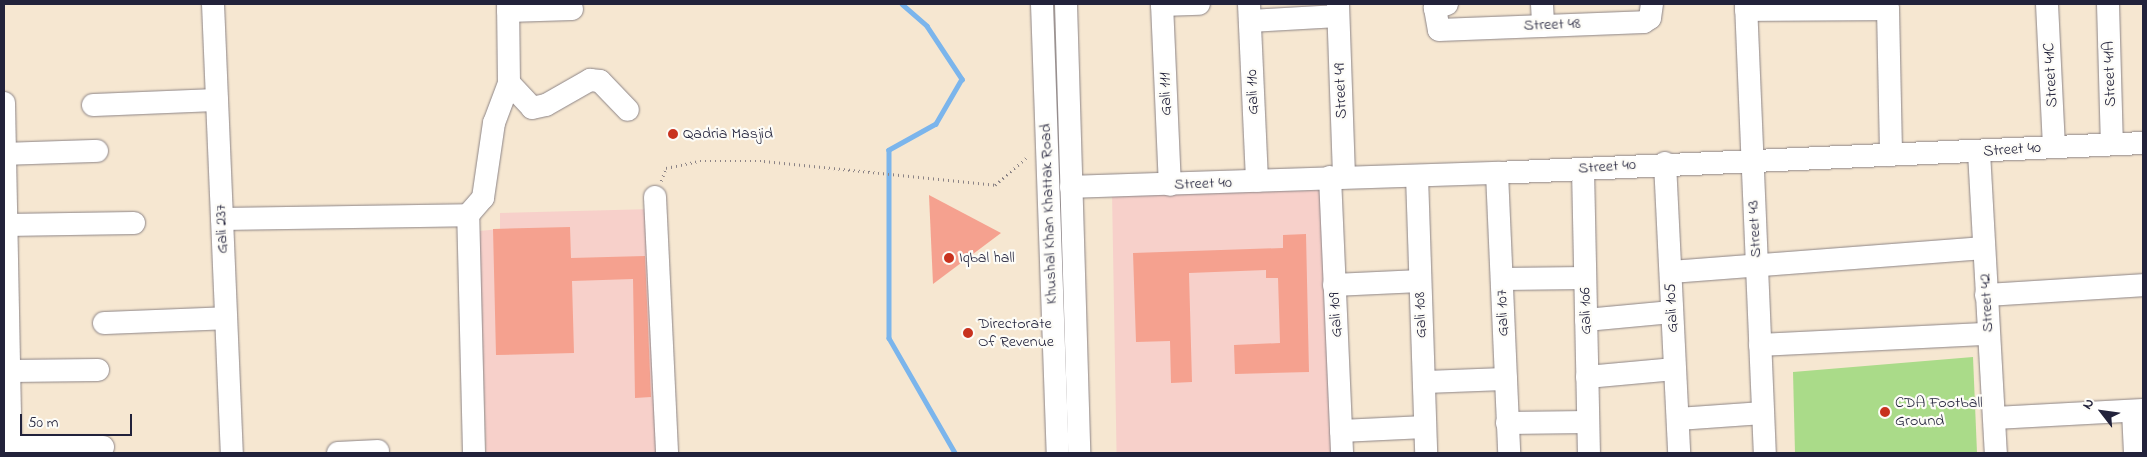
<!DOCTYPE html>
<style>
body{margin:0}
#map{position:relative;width:2147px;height:457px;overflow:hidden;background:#f6e7d1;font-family:"Indie Flower",sans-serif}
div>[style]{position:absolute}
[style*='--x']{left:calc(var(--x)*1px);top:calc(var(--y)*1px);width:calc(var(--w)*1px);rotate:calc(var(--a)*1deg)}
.built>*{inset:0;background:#f7d0ca;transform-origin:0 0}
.green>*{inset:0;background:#aadb89}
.stream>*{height:4.5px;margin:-2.25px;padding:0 2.25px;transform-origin:2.25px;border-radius:2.25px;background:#7bb5ec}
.building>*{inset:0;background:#f5a18f}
.path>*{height:2.5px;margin-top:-1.25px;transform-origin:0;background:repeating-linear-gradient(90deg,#8c8486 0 1px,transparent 0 5px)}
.roads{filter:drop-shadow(0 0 1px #8c8486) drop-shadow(0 0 1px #8c8486)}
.minor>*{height:22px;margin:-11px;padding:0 11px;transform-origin:11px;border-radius:11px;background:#fff}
.dots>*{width:14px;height:14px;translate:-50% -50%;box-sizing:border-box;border:2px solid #fdfcf7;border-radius:50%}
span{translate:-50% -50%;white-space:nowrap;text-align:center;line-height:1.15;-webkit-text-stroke:4.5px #fdfcf7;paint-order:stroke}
.street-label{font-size:16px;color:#22223b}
.poi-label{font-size:16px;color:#22223b}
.left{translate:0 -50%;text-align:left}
.frame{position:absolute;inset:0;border:5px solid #22223b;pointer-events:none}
.north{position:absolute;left:2077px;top:387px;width:50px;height:50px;-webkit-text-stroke:4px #fdfcf7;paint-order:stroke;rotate:300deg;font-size:14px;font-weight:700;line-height:20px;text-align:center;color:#22223b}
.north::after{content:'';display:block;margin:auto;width:18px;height:22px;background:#22223b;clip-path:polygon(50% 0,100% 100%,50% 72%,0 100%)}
.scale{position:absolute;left:20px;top:414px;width:112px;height:22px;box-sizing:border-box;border:2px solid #22223b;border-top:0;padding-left:6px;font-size:15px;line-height:18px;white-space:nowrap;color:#22223b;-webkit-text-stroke:4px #fdfcf7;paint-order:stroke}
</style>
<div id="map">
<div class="built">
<i style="left:1330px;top:190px;width:263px;height:218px;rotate:89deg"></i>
<i style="clip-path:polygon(653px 209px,663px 453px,486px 453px,479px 231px,500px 229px,500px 213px)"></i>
</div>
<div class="green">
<i style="clip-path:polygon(1973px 357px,1977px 453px,1795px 453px,1793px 372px)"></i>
</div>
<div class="stream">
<i style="--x:902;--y:4;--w:33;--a:41"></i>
<i style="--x:927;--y:26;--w:64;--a:56.6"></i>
<i style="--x:962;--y:79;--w:52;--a:120"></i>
<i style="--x:936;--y:124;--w:54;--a:151"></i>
<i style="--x:889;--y:150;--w:188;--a:90"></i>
<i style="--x:889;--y:338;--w:133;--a:60.1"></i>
</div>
<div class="building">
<i style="clip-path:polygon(929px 195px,1001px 233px,933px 284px)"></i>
<i style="clip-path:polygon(570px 227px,571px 258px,645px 256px,651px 397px,635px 398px,633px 279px,572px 281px,574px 353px,496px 355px,493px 229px)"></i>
<i style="clip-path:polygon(1306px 234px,1309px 372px,1235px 374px,1234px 345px,1280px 343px,1278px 278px,1266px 278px,1266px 270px,1189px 273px,1192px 382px,1171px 383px,1170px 341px,1136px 342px,1133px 253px,1283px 248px,1283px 235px)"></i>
</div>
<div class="path">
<i style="--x:661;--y:181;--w:14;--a:-69"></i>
<i style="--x:666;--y:168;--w:35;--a:-12"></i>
<i style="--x:700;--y:161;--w:64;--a:0"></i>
<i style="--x:764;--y:161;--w:232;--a:5.9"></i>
<i style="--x:995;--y:185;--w:44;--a:-41.3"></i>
</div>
<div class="roads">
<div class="minor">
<i style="--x:213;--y:4;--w:449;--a:87.6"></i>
<i style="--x:1042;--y:4;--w:449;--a:88"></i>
<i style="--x:1066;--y:4;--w:449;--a:88.3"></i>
<i style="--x:1162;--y:4;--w:181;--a:87.5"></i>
<i style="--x:1249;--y:4;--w:177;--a:87.4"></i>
<i style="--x:1338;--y:4;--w:173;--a:88"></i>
<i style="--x:1447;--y:4;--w:13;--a:162"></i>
<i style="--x:1435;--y:8;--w:22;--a:80"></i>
<i style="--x:1439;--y:30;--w:205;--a:-2.2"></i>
<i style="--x:1644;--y:22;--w:7;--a:-34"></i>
<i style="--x:1650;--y:18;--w:14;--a:-82"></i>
<i style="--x:1542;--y:4;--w:22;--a:87"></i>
<i style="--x:1746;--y:4;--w:449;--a:87.6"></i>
<i style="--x:2047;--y:4;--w:142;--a:87.2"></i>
<i style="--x:2108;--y:4;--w:139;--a:88.4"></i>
<i style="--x:1162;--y:5;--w:37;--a:-2"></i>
<i style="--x:1746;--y:10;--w:142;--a:-0.4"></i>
<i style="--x:1888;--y:9;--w:146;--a:88.8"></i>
<i style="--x:508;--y:11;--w:64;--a:-1.8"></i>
<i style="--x:1250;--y:21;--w:88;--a:-3.3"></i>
<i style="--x:509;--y:83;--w:34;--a:47"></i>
<i style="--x:532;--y:108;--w:14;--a:-12"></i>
<i style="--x:546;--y:105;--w:51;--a:-29.6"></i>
<i style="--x:590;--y:80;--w:10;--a:6"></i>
<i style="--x:600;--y:81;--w:40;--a:46"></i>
<i style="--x:4;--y:103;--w:350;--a:88.9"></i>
<i style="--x:93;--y:105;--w:124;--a:-2.3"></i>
<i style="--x:1979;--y:152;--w:301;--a:86.8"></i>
<i style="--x:5;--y:154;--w:92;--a:-1.9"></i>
<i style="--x:1665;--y:163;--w:290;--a:87.2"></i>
<i style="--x:1583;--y:169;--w:284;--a:88.8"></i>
<i style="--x:1497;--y:173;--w:280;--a:87.5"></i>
<i style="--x:1417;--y:176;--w:277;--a:88.1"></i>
<i style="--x:1330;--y:177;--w:276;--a:87.5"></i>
<i style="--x:1071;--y:187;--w:426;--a:-1.9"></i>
<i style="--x:1497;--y:173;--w:647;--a:-2.66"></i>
<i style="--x:655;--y:197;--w:256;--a:87.3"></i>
<i style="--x:222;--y:219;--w:246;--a:-0.9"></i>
<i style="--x:6;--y:225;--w:128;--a:-0.9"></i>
<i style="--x:1671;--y:272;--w:314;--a:-4.4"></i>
<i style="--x:1502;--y:279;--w:83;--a:-0.7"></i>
<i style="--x:1334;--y:285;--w:86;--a:-2.7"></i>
<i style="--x:1986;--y:295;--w:157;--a:-3.6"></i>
<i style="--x:1586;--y:320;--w:86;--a:-5.3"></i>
<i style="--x:104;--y:323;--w:122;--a:-2.3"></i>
<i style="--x:1760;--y:345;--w:228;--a:-2.8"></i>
<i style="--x:10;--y:371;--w:88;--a:-0.7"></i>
<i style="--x:1587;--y:377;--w:88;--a:-5.2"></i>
<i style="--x:1424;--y:382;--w:82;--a:-2.1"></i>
<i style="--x:2133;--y:411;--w:42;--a:87.3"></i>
<i style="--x:1995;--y:418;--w:148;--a:-3.1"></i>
<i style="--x:1678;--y:419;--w:85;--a:-4"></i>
<i style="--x:1507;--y:423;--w:81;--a:-0.7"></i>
<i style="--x:1341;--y:431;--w:84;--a:-2.7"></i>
<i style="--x:11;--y:447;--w:92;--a:0"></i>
<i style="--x:338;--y:453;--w:40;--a:-2.9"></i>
<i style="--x:474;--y:453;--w:238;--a:-91.4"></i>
<i style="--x:468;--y:215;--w:23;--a:-49"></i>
<i style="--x:483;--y:198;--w:76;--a:-81.7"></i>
<i style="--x:494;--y:123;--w:43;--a:-69.4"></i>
<i style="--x:509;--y:83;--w:79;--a:-90.7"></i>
</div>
</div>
<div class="dots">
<i style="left:673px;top:134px;background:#c8321e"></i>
<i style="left:949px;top:258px;background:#c8321e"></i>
<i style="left:968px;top:333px;background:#c8321e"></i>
<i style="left:1885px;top:412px;background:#c8321e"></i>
</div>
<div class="street-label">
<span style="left:1552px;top:25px;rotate:-2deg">Street 48</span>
<span style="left:2110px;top:74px;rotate:-92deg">Street 41A</span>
<span style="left:2051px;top:75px;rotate:-93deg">Street 41C</span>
<span style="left:1341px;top:91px;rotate:-92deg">Street 49</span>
<span style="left:1253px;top:92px;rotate:-92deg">Gali 110</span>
<span style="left:1166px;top:94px;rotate:-92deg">Gali 111</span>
<span style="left:2012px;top:150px;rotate:-4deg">Street 40</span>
<span style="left:1607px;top:167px;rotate:-4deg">Street 40</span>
<span style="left:1203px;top:184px;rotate:-2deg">Street 40</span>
<span style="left:1049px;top:214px;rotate:-92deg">Khushal Khan Khattak Road</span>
<span style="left:222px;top:229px;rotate:-92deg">Gali 237</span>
<span style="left:1755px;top:229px;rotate:-93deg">Street 43</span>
<span style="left:1987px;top:303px;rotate:-93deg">Street 42</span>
<span style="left:1672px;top:308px;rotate:-93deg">Gali 105</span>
<span style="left:1586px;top:311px;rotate:-91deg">Gali 106</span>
<span style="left:1503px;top:313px;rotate:-92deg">Gali 107</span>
<span style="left:1336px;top:315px;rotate:-93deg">Gali 109</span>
<span style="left:1421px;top:315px;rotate:-92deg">Gali 108</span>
</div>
<div class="poi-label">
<span class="left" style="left:683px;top:134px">Qadria Masjid</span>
<span class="left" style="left:959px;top:258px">Iqbal hall</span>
<span class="left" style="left:978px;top:333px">Directorate<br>Of Revenue</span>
<span class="left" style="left:1895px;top:412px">CDA Football<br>Ground</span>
</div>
<div class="frame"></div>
<div class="north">N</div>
<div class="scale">50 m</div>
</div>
